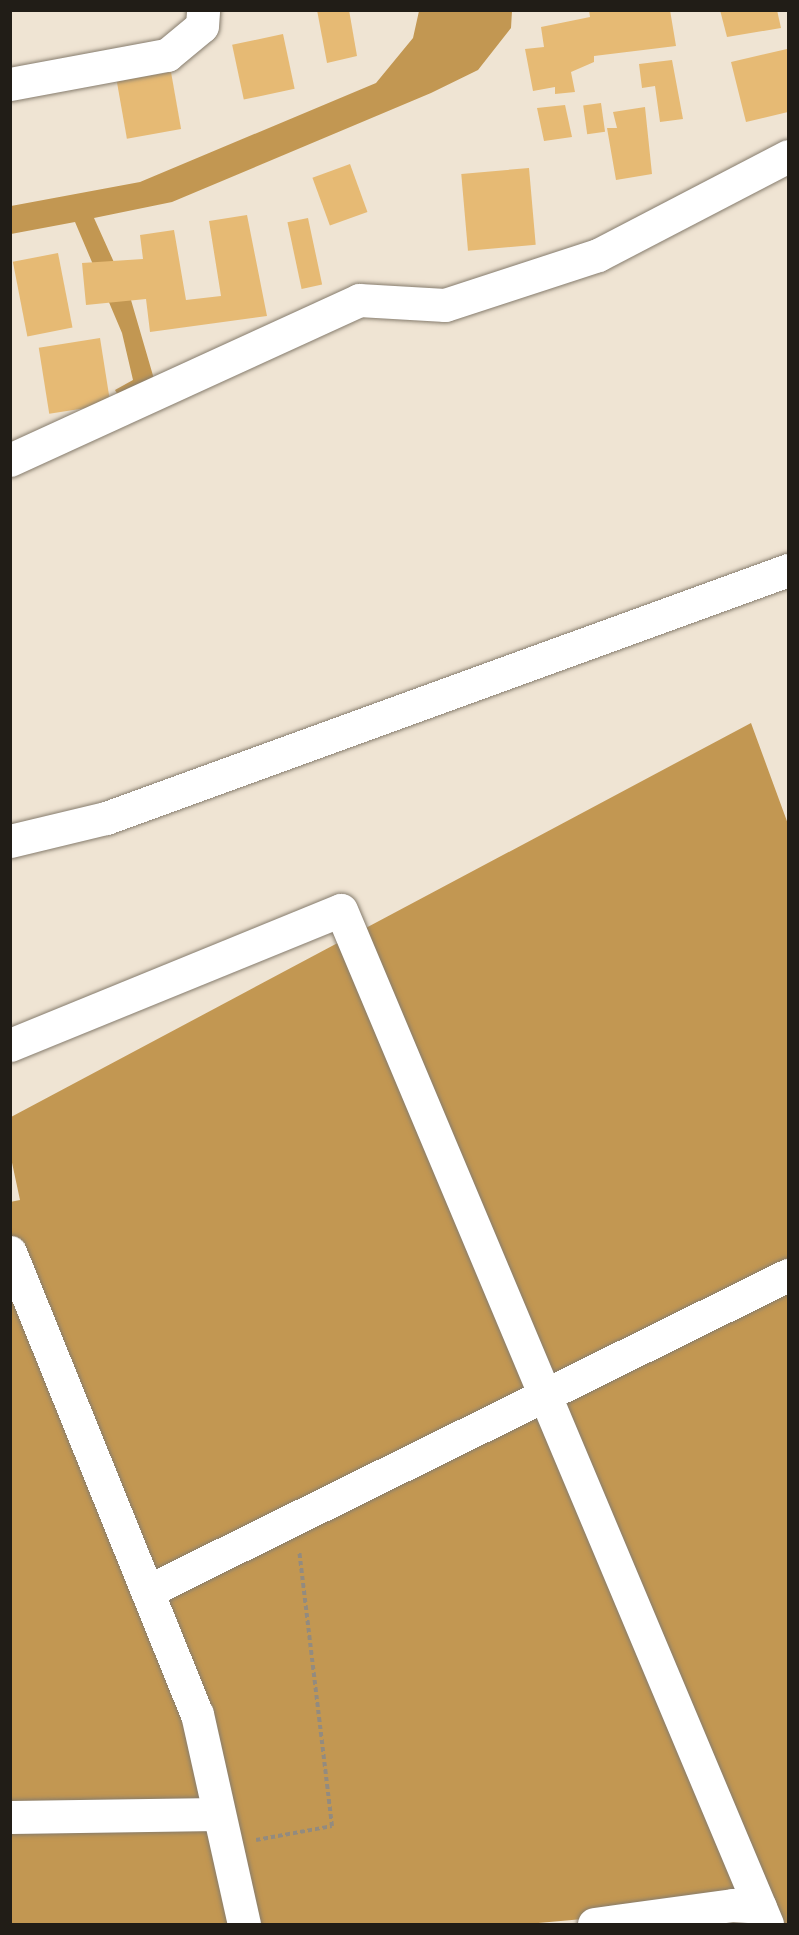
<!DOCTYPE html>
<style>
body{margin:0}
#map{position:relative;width:799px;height:1935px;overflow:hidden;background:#efe4d3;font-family:"Roboto Serif",serif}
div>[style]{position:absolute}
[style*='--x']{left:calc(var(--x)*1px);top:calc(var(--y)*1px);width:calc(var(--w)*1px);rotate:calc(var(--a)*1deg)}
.water>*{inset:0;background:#c29752}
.building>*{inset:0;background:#e6ba74;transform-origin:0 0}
.path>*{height:4px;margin-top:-2px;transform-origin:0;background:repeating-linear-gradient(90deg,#938b7f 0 4.5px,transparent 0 7.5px)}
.roads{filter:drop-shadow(0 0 2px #867c6d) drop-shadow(0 0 2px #867c6d)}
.secondary>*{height:33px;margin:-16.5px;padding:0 16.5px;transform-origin:16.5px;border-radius:16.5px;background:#fff}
span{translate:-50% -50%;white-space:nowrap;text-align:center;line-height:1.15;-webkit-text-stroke:4.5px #fff;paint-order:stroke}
.frame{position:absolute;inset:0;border:12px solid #211d17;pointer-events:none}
</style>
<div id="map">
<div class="water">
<i style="clip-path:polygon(419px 11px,512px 11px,511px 28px,478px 70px,431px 93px,172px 202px,94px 218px,131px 300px,154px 379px,123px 404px,115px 390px,133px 380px,122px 333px,75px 222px,11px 234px,11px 206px,140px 182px,376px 83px,413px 38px)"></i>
<i style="clip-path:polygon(751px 723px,788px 824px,788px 1924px,754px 1924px,740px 1905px,527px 1924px,11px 1924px,10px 1202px,20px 1200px,11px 1158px,11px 1117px)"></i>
</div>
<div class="building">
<i style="clip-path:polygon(317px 10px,349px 10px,357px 56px,327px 63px)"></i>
<i style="clip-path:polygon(589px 10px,670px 10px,676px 46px,594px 56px,594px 62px,571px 72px,575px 92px,555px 94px,555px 87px,533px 91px,525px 49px,544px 47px,541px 27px,590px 17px)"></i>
<i style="clip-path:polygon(720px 10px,777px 10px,781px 28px,727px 37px)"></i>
<i style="left:283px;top:34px;width:56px;height:52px;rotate:78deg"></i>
<i style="clip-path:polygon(787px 49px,788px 112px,746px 122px,731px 62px)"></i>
<i style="clip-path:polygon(672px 60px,683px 119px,660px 122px,655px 86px,642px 88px,639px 64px)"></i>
<i style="left:171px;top:72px;width:58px;height:55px;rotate:80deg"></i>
<i style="left:601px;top:103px;width:29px;height:18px;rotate:82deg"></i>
<i style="clip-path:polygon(565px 105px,572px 137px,544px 141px,537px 108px)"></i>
<i style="clip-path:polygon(645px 107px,652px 174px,616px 180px,607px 128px,617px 128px,613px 112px)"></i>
<i style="left:350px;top:164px;width:51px;height:40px;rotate:70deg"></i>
<i style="left:529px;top:168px;width:77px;height:68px;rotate:85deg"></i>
<i style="clip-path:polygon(247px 215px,267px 316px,150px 332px,146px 299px,86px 305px,82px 263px,143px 259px,140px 235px,174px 230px,186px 300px,221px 296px,209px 221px)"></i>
<i style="left:308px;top:218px;width:68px;height:21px;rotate:78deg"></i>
<i style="left:58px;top:253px;width:76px;height:46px;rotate:79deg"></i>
<i style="left:100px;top:338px;width:67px;height:62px;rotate:81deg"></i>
</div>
<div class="path">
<i style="--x:256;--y:1840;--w:77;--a:-10.4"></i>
<i style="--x:332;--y:1826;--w:277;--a:-96.8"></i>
</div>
<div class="roads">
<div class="secondary">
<i style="--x:10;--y:84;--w:160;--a:-10.5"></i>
<i style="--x:167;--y:55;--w:45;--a:-39.6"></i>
<i style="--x:202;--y:26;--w:16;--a:-86"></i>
<i style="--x:10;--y:460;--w:384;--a:-24.6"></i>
<i style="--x:359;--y:300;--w:86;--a:3.3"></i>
<i style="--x:445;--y:305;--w:161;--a:-18.1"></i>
<i style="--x:598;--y:255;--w:214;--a:-27.5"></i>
<i style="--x:10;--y:841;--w:99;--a:-13.5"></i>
<i style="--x:106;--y:818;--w:726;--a:-19.98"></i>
<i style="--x:10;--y:1045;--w:357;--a:-22.2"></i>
<i style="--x:341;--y:910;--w:1100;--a:67.21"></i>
<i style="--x:10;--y:1252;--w:498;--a:68"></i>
<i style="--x:197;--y:1714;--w:215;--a:77.4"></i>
<i style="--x:148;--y:1591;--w:714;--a:-26.28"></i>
<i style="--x:10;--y:1817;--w:208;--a:-0.8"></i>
<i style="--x:594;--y:1924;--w:140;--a:-7.8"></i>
<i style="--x:733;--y:1905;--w:27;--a:4"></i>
</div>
</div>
<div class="frame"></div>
</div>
